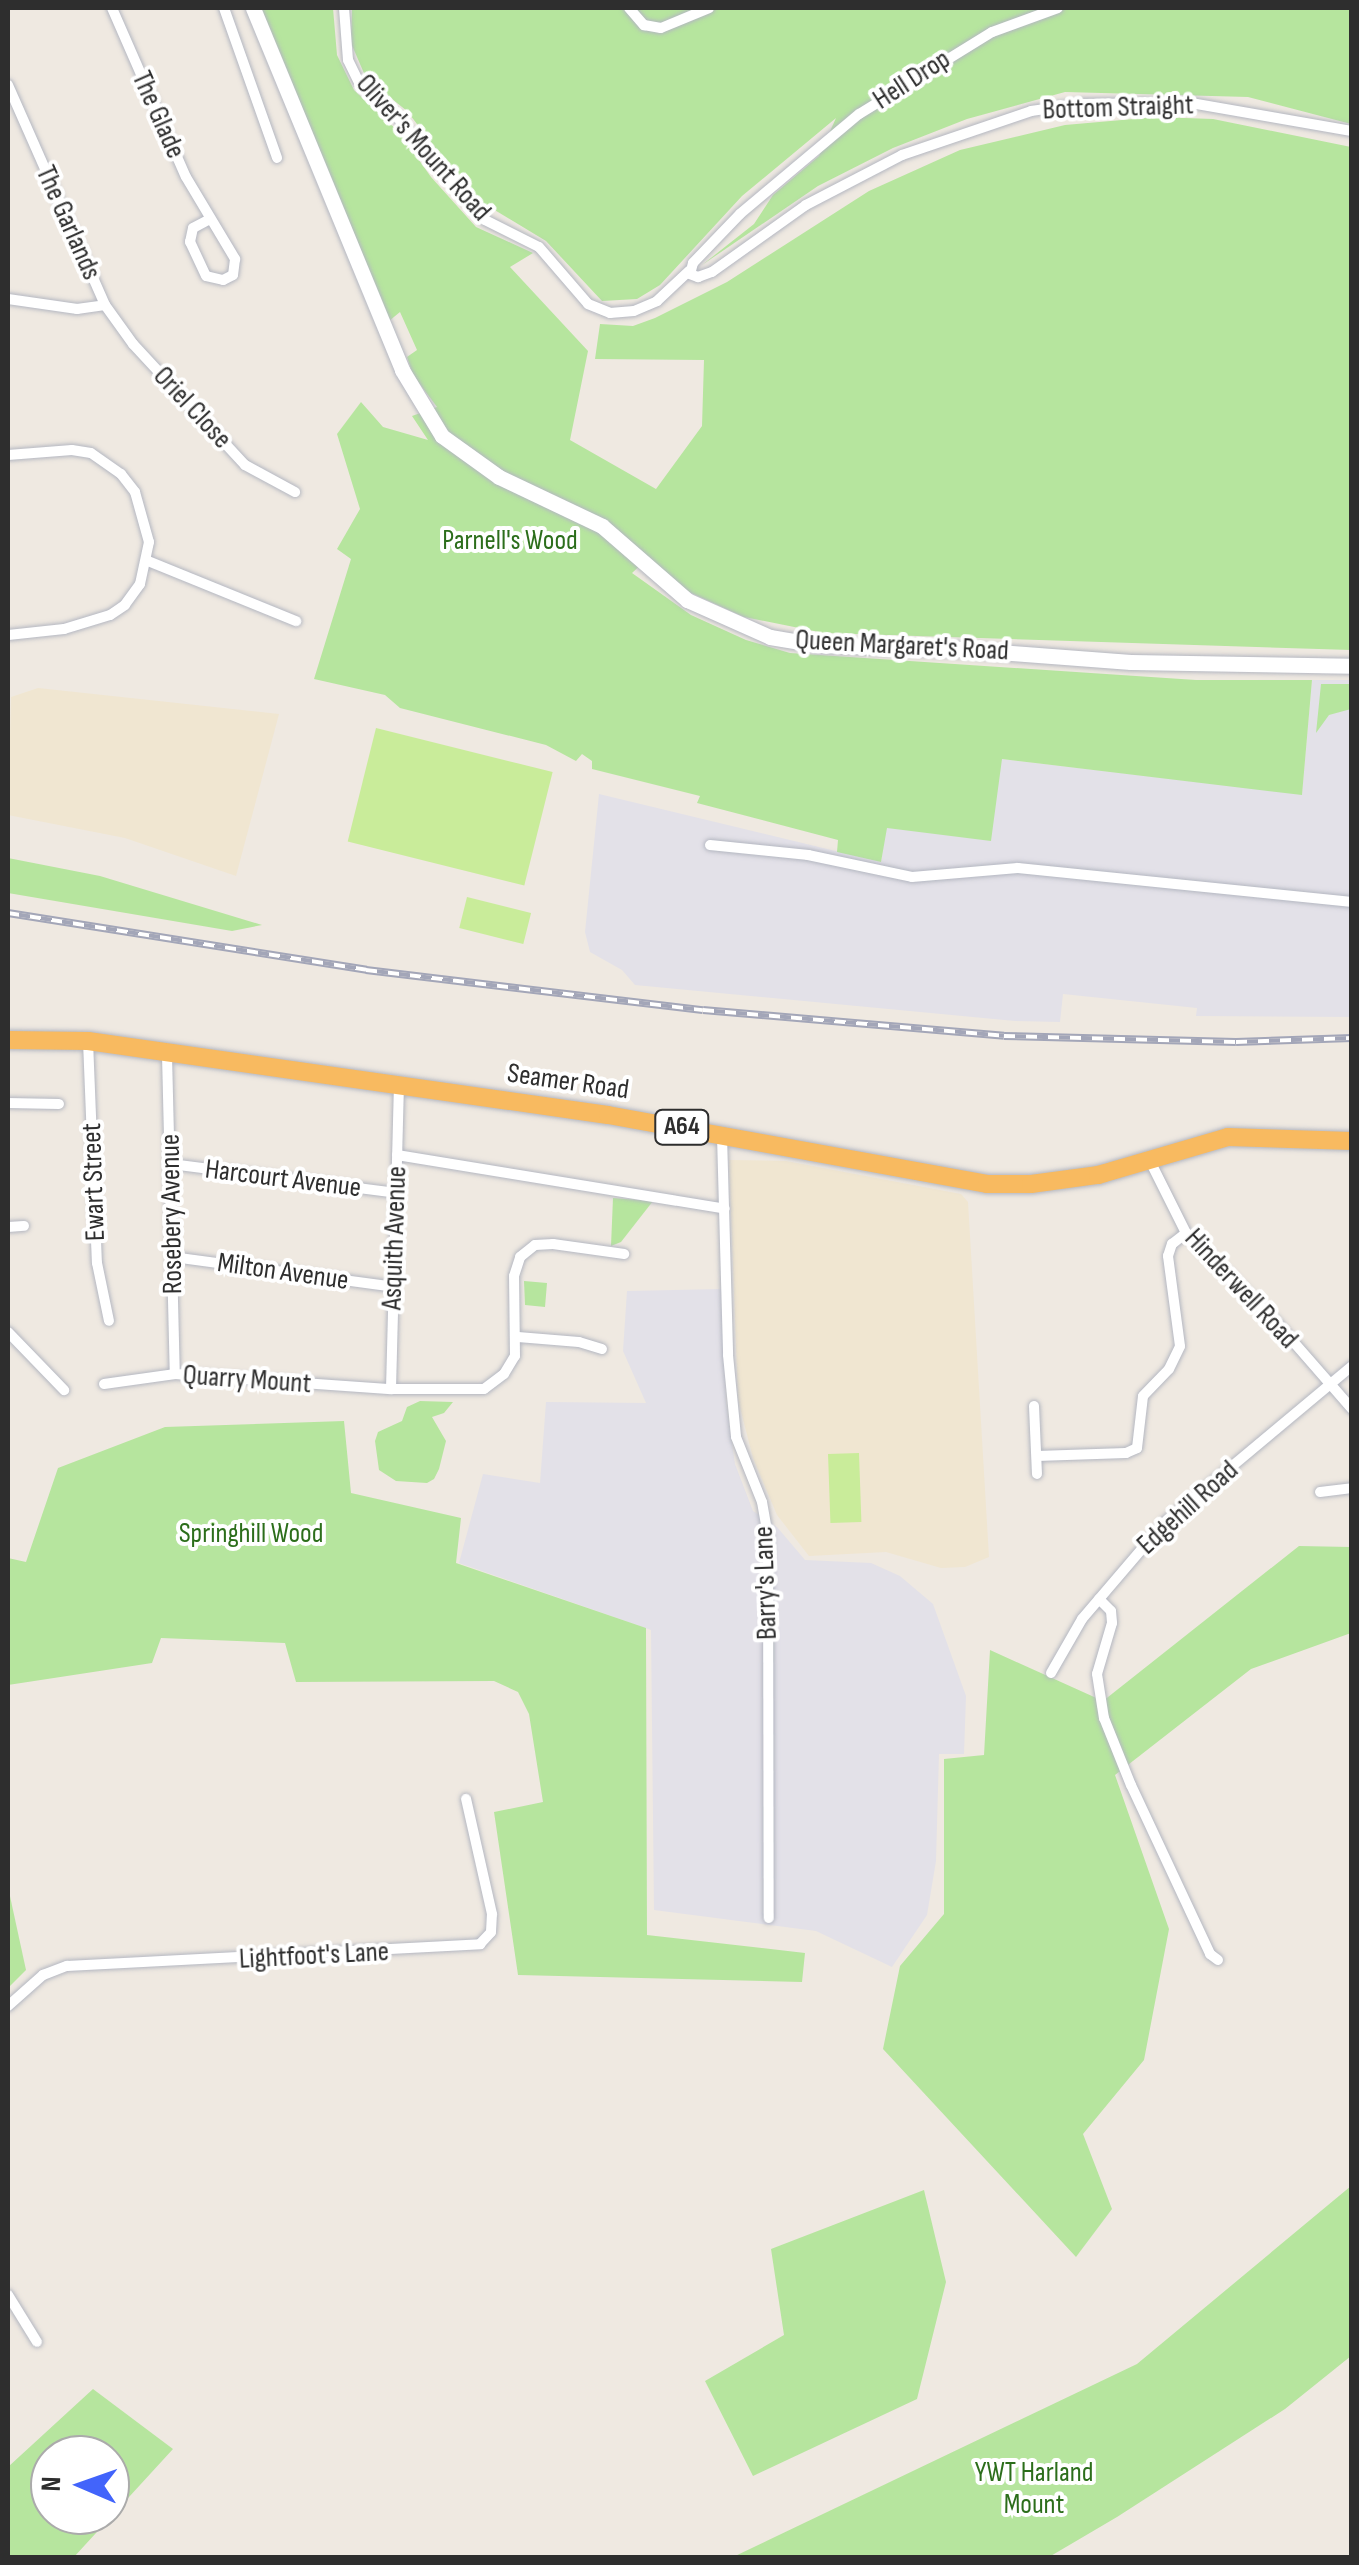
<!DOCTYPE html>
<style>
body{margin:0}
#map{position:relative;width:1359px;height:2565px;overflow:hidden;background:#efe9e1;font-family:"Sofia Sans Condensed",sans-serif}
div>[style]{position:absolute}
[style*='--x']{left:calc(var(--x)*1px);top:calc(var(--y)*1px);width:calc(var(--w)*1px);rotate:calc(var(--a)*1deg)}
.industrial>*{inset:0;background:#e3e1e8}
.education>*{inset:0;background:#f0e6d1}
.green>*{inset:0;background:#b6e59e}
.pitch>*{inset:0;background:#c9ec9a;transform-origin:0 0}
.roads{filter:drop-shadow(0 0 2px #b4b7c1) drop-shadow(0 0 2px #b4b7c1)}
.minor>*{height:10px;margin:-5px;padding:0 5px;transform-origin:5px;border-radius:5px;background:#fff}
.secondary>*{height:15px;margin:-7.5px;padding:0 7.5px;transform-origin:7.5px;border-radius:7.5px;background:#fff}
.trunk>*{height:18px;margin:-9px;padding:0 9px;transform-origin:9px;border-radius:9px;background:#f8ba60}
.rail>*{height:8px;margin-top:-4px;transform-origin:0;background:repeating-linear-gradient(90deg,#fff 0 11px,#a3a6b8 0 22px);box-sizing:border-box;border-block:2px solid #a3a6b8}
span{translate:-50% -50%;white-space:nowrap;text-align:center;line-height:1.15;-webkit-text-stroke:8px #fff;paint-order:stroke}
.shield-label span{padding:2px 8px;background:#fff;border:2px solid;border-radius:8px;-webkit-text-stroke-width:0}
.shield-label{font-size:25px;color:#2e2e2e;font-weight:700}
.street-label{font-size:28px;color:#2e2e2e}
.park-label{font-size:28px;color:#2c6e1b}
.frame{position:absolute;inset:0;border:10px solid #2e2e2e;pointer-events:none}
.north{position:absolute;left:30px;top:2435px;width:100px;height:100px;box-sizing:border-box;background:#fff;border:2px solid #ababab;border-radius:50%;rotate:272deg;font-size:28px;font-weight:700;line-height:40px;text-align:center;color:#2e2e2e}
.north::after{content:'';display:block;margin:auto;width:35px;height:45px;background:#4264fb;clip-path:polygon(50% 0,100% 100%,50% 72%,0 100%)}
</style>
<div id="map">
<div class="industrial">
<i style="clip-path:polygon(1312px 680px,1351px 680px,1351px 1017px,1196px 1016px,1197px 1008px,1063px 994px,1060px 1022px,1015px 1021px,635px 985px,622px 970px,590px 952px,585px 932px,599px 794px,881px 862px,886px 828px,1001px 759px,1302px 794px)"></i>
<i style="clip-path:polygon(721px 1289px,726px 1403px,735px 1464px,753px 1511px,777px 1527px,805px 1560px,871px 1563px,900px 1576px,933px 1604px,966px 1696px,964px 1754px,939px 1754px,936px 1861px,927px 1915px,892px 1967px,816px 1931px,654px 1910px,651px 1630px,459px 1563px,483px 1474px,540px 1483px,546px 1402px,646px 1403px,623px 1351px,627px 1291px)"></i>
</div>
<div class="education">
<i style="clip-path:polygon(38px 688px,279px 714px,236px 876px,125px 838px,8px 815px,11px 697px)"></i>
<i style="clip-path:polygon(729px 1160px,786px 1161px,961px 1194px,968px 1202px,989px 1557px,965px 1567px,941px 1568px,886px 1552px,809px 1556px,777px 1515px,753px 1458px,738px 1400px)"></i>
</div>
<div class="green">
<i style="clip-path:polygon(259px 8px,333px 8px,337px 55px,354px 90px,399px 132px,431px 177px,476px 227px,533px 253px,510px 267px,588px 351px,570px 440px,656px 489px,702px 426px,704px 360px,595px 359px,600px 324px,633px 326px,655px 318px,727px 282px,869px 191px,960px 150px,1065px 125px,1156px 117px,1213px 119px,1351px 147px,1351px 650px,824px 633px,744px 617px,689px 592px,646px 560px,632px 573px,691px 615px,746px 640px,790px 653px,1196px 680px,1312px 680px,1302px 795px,1002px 759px,991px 841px,887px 828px,881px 862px,837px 852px,838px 840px,697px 803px,700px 796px,592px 769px,592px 761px,582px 754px,576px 761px,546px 745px,400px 708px,385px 695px,314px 679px,351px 559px,337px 549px,360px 509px,337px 434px,361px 402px,383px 427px,428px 440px,412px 416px,437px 407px,413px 375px,407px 357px,417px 350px,400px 312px,389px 321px)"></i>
<i style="clip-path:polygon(352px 8px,1351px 8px,1351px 124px,1248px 97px,1065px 92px,967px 119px,893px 148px,818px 186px,702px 265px,754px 224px,773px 195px,819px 156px,836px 118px,742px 196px,660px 285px,637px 299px,602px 301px,546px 241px,473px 197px,407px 111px,366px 78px,351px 43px)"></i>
<i style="clip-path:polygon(1321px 684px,1351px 684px,1351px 709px,1329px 715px,1316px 733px)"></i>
<i style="clip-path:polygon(8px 858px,100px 876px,262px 925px,232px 931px,8px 893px)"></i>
<i style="clip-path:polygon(613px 1198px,653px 1201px,621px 1242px,611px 1246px)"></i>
<i style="clip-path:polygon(524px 1281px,547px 1283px,545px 1307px,525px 1305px)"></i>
<i style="clip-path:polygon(420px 1401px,453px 1402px,444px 1413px,432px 1417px,446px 1441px,439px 1469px,434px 1479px,427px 1483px,396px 1481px,379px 1470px,375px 1441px,378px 1432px,402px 1421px,407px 1407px)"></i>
<i style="clip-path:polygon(344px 1421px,351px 1493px,461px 1518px,456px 1563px,646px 1628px,647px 1935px,805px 1953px,802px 1982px,518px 1975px,494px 1812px,543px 1802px,529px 1714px,518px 1692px,494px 1681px,296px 1682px,285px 1643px,161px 1638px,152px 1663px,8px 1685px,8px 1558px,26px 1562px,58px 1468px,165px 1427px)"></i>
<i style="clip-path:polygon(1299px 1546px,1351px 1547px,1351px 1633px,1251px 1669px,1115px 1775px,1169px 1929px,1144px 2060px,1083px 2134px,1112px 2209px,1076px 2257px,883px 2049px,900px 1966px,944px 1914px,944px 1759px,984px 1755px,990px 1650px,1103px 1701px)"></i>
<i style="clip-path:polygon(8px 1887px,26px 1970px,8px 1988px)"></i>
<i style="clip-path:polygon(1351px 2186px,1351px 2356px,1285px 2409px,1117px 2517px,1049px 2557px,733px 2557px,1137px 2364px)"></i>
<i style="clip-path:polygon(924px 2190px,946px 2282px,917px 2399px,753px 2476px,705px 2381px,784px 2335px,771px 2249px)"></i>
<i style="clip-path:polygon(evenodd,93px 2389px,173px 2449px,74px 2557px,8px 2557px,8px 2467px,93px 2389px,50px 2455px,110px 2455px,110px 2515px,50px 2515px,50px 2455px)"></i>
</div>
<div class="pitch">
<i style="left:376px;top:728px;width:182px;height:117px;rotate:14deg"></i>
<i style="left:467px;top:897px;width:66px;height:32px;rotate:14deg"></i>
<i style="left:859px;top:1453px;width:69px;height:31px;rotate:88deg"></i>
</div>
<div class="roads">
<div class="minor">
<i style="--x:112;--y:8;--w:184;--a:66.4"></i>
<i style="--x:186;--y:177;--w:96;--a:59.1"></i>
<i style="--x:235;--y:259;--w:16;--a:97"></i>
<i style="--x:233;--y:275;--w:11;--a:153"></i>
<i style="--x:223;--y:280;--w:17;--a:-167"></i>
<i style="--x:206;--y:276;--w:38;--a:-115"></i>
<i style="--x:190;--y:242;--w:14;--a:-78"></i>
<i style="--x:193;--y:228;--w:19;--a:-28"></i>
<i style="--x:224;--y:8;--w:159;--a:70.5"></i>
<i style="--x:344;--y:8;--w:52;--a:85.6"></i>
<i style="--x:348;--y:60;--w:25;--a:64"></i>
<i style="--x:359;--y:83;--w:51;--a:41.8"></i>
<i style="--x:397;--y:117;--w:135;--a:49.5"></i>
<i style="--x:485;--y:220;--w:60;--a:26.6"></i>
<i style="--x:539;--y:247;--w:75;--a:49.3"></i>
<i style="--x:588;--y:304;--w:24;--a:22"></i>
<i style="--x:610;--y:313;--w:24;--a:-5"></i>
<i style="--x:634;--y:311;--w:25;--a:-23"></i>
<i style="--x:657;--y:301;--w:44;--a:-43.2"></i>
<i style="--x:629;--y:8;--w:23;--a:49"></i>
<i style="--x:644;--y:25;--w:17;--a:10"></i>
<i style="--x:661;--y:28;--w:52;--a:-22.6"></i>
<i style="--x:1058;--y:8;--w:70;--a:160"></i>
<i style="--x:992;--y:32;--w:156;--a:148.3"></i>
<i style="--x:859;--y:114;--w:155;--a:140"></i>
<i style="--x:740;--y:214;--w:68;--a:133.8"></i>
<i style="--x:693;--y:263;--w:11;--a:105"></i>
<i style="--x:690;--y:274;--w:9;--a:21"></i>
<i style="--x:698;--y:277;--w:15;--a:-20"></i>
<i style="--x:712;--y:272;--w:115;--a:-35.5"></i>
<i style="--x:806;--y:205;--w:108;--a:-27.5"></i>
<i style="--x:902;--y:155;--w:136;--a:-18.8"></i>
<i style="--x:1031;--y:111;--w:49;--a:-8.1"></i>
<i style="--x:1080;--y:104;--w:111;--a:-0.5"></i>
<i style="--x:1191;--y:103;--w:163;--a:9.9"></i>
<i style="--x:8;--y:85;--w:240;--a:66.2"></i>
<i style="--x:105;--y:305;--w:48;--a:54.3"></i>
<i style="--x:133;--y:344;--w:165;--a:47.2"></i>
<i style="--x:245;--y:465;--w:57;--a:28.4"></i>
<i style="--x:8;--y:299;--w:70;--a:8.2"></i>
<i style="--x:77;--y:309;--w:28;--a:-8"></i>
<i style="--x:8;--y:455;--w:64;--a:-4.5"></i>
<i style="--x:72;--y:450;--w:19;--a:9"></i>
<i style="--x:91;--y:453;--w:37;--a:35"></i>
<i style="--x:121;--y:474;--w:23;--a:52"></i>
<i style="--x:135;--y:492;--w:52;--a:74.4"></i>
<i style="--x:149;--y:542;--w:43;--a:102.1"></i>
<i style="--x:140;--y:584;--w:26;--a:126"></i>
<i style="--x:125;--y:605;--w:18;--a:146"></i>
<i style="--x:110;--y:615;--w:48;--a:163.1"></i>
<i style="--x:64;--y:629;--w:56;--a:173.9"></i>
<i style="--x:148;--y:561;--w:160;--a:22.1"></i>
<i style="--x:710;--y:845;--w:99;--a:5.8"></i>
<i style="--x:808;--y:855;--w:106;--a:11.9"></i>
<i style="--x:912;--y:877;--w:106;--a:-4.9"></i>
<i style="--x:1018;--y:868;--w:336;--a:5.8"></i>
<i style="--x:88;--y:1041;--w:222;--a:87.7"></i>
<i style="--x:97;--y:1263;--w:59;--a:78.3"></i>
<i style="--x:167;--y:1055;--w:319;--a:88.6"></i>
<i style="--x:8;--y:1103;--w:51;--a:1.1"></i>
<i style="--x:722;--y:1136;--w:219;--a:88.4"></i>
<i style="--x:728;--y:1355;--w:82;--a:84.4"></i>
<i style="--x:736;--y:1437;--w:70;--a:68.2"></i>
<i style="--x:762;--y:1502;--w:34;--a:80"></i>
<i style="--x:768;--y:1535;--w:383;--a:89.9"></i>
<i style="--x:397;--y:1155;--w:332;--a:9.3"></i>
<i style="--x:1149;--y:1159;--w:83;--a:63.4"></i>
<i style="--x:1186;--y:1233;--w:128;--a:44.7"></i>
<i style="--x:1277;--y:1323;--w:114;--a:48.9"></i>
<i style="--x:171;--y:1164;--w:227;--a:7.3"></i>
<i style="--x:8;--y:1227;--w:16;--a:-4"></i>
<i style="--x:173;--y:1257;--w:223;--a:7.7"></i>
<i style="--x:8;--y:1332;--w:81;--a:46"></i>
<i style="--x:518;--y:1337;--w:61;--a:4.7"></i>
<i style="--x:579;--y:1342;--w:24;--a:17"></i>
<i style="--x:104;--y:1384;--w:72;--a:-8"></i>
<i style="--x:175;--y:1374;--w:217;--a:4"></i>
<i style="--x:391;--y:1389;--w:93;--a:0"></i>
<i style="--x:484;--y:1389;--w:25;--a:-37"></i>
<i style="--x:504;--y:1374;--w:21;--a:-59"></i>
<i style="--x:515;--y:1356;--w:80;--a:-90.7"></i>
<i style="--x:514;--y:1276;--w:20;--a:-72"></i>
<i style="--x:520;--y:1257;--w:19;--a:-39"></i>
<i style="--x:535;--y:1245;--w:18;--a:-3"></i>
<i style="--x:553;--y:1244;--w:72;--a:8"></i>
<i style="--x:391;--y:1389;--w:303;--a:-88.5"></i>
<i style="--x:1034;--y:1406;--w:68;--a:87.5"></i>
<i style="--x:1037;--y:1456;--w:89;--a:-1.9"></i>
<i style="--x:1126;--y:1453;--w:12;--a:-24"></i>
<i style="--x:1137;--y:1448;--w:52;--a:-83.4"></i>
<i style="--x:1143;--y:1396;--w:37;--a:-46"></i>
<i style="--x:1169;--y:1369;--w:25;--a:-64"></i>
<i style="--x:1180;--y:1346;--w:91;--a:-97.6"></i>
<i style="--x:1168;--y:1256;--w:13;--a:-72"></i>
<i style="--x:1172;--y:1244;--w:18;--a:-38"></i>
<i style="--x:1320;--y:1492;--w:32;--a:-7"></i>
<i style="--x:1099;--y:1599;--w:17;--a:45"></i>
<i style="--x:1111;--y:1611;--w:12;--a:85"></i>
<i style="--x:1112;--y:1623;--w:53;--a:106.4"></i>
<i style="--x:1097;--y:1674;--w:45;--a:81"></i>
<i style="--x:1104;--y:1718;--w:72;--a:68.1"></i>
<i style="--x:1131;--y:1785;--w:187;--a:64.9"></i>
<i style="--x:1210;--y:1954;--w:10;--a:37"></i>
<i style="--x:1051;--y:1673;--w:62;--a:-60.1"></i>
<i style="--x:1082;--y:1619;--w:125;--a:-49.5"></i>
<i style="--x:1163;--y:1524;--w:246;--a:-39.9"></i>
<i style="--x:8;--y:2006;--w:47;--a:-41.5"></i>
<i style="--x:43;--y:1975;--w:26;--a:-21"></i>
<i style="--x:67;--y:1966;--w:414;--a:-3"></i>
<i style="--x:480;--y:1944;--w:16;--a:-47"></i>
<i style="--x:491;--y:1932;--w:18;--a:-87"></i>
<i style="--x:492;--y:1914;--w:118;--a:-102.7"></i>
<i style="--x:8;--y:2295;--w:55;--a:58.3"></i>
</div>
<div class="secondary">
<i style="--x:253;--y:8;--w:391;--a:67.6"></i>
<i style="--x:402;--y:370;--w:77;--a:58.8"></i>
<i style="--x:442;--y:436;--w:70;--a:35.7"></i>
<i style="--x:499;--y:477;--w:114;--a:25.4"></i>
<i style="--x:602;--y:526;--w:113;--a:41"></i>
<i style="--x:687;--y:600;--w:91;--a:24"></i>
<i style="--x:770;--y:637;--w:49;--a:9.5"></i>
<i style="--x:818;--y:645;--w:141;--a:1.6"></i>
<i style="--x:959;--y:649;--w:172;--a:4.3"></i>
<i style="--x:1131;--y:662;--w:221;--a:1"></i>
</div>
<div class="trunk">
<i style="--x:8;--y:1040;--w:80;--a:0.7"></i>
<i style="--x:88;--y:1041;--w:525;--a:8.1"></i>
<i style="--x:608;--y:1115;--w:385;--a:10.3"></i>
<i style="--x:987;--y:1184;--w:44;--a:0"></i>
<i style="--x:1031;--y:1184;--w:68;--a:-7.7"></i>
<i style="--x:1098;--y:1175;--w:135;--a:-16.3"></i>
<i style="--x:1228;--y:1137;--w:124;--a:1.8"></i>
</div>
</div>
<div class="rail">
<i style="--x:8;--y:913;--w:363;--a:9"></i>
<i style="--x:366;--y:970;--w:339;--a:6.8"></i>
<i style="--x:703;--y:1010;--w:302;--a:4.9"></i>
<i style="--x:1004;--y:1036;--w:232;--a:1.5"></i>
<i style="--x:1236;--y:1042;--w:116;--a:-2"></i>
</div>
<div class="shield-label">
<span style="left:682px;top:1127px">A64</span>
</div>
<div class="street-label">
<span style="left:912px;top:80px;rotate:-33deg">Hell Drop</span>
<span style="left:1118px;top:108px;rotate:-2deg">Bottom Straight</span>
<span style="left:158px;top:115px;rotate:66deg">The Glade</span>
<span style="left:423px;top:148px;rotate:48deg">Oliver's Mount Road</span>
<span style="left:68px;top:223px;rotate:66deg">The Garlands</span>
<span style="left:192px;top:408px;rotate:47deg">Oriel Close</span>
<span style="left:902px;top:646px;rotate:3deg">Queen Margaret's Road</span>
<span style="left:568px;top:1082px;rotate:8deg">Seamer Road</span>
<span style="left:283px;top:1179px;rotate:7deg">Harcourt Avenue</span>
<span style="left:94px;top:1182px;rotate:-92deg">Ewart Street</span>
<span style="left:172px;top:1214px;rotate:-91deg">Rosebery Avenue</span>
<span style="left:395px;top:1238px;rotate:-88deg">Asquith Avenue</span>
<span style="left:283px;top:1272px;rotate:8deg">Milton Avenue</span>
<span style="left:1241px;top:1289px;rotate:47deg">Hinderwell Road</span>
<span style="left:247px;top:1380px;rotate:4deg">Quarry Mount</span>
<span style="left:1188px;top:1508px;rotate:-42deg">Edgehill Road</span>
<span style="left:766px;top:1583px;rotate:-92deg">Barry's Lane</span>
<span style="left:314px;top:1956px;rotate:-3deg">Lightfoot's Lane</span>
</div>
<div class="park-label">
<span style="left:510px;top:541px">Parnell's Wood</span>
<span style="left:251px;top:1534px">Springhill Wood</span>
<span style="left:1034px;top:2489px">YWT Harland<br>Mount</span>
</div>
<div class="frame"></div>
<div class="north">N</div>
</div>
